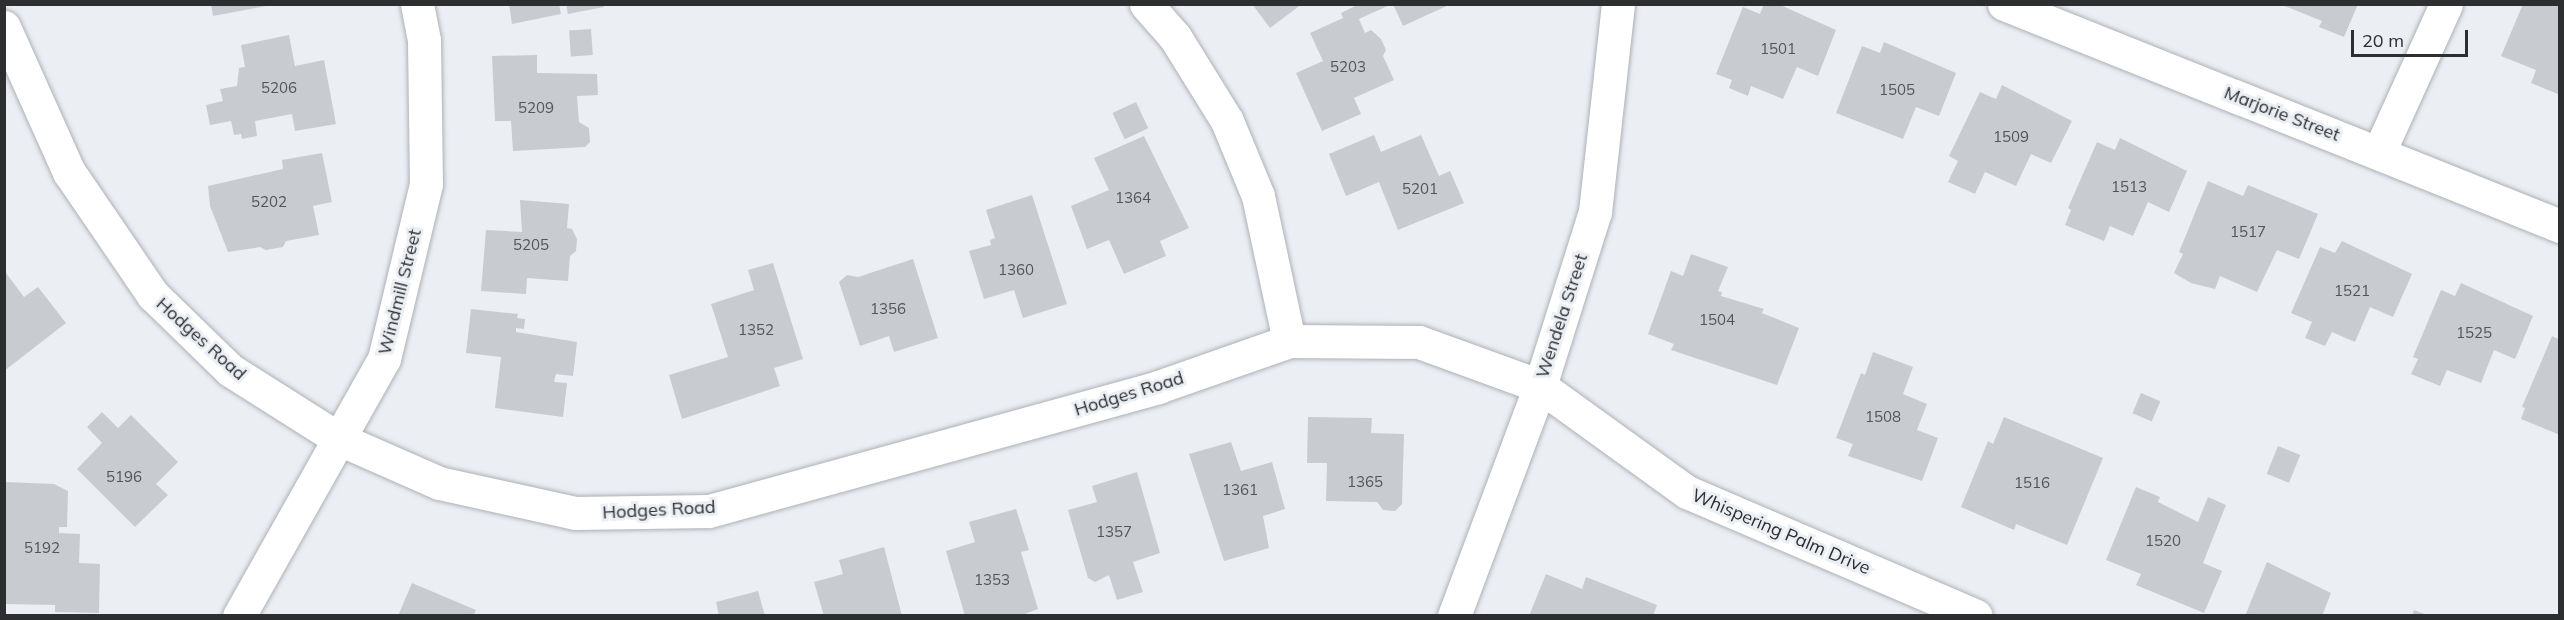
<!DOCTYPE html>
<style>
body{margin:0}
#map{position:relative;width:2564px;height:620px;overflow:hidden;background:#ebeff4;font-family:Mulish,sans-serif}
div>[style]{position:absolute}
[style*='--x']{left:calc(var(--x)*1px);top:calc(var(--y)*1px);width:calc(var(--w)*1px);rotate:calc(var(--a)*1deg)}
.building>*{inset:0;background:#c8ccd1;transform-origin:0 0}
.roads{filter:drop-shadow(0 0 2px #adb1b6) drop-shadow(0 0 2px #adb1b6)}
.minor>*{height:33px;margin:-16.5px;padding:0 16.5px;transform-origin:16.5px;border-radius:16.5px;background:#fff}
span{translate:-50% -50%;white-space:nowrap;text-align:center;line-height:1.15;-webkit-text-stroke:6px #ebeff4;paint-order:stroke}
.number-label{font-size:15px;color:#535658}
.number-label span{-webkit-text-stroke-width:0}
.street-label{font-size:18px;color:#2c2e30}
.frame{position:absolute;inset:0;border:6px solid #2c2e30;pointer-events:none}
.scale{position:absolute;left:2351px;top:30px;width:117px;height:27px;box-sizing:border-box;border:3px solid #2c2e30;border-top:0;padding-left:8px;font-size:18px;line-height:21px;white-space:nowrap;color:#2c2e30;-webkit-text-stroke:4px #ebeff4;paint-order:stroke}
</style>
<div id="map">
<div class="building">
<i style="clip-path:polygon(211px 4px,265px 4px,266px 6px,213px 16px)"></i>
<i style="clip-path:polygon(509px 4px,559px 4px,561px 14px,512px 24px)"></i>
<i style="clip-path:polygon(566px 4px,603px 4px,604px 7px,568px 14px)"></i>
<i style="clip-path:polygon(1252px 4px,1302px 4px,1270px 28px)"></i>
<i style="clip-path:polygon(1359px 4px,1392px 4px,1359px 19px,1365px 33px,1371px 30px,1381px 39px,1386px 50px,1383px 56px,1394px 80px,1354px 98px,1361px 114px,1322px 131px,1296px 73px,1323px 61px,1310px 33px,1343px 18px,1341px 13px)"></i>
<i style="clip-path:polygon(1393px 4px,1451px 4px,1403px 26px)"></i>
<i style="clip-path:polygon(1764px 4px,1778px 4px,1836px 30px,1818px 76px,1797px 67px,1783px 99px,1751px 86px,1748px 96px,1729px 88px,1732px 80px,1716px 74px,1743px 7px,1760px 14px)"></i>
<i style="clip-path:polygon(2358px 4px,2344px 37px,2319px 27px,2322px 21px,2282px 5px)"></i>
<i style="clip-path:polygon(2523px 4px,2560px 4px,2560px 95px,2531px 83px,2536px 70px,2501px 56px)"></i>
<i style="left:591px;top:29px;width:26px;height:22px;rotate:86deg"></i>
<i style="clip-path:polygon(289px 35px,295px 66px,324px 60px,336px 124px,295px 131px,292px 114px,255px 121px,257px 136px,242px 139px,241px 134px,234px 135px,231px 121px,210px 125px,206px 105px,223px 101px,220px 89px,237px 86px,239px 68px,245px 67px,241px 45px)"></i>
<i style="clip-path:polygon(1884px 42px,1956px 73px,1939px 116px,1916px 107px,1903px 139px,1836px 113px,1862px 46px,1880px 53px)"></i>
<i style="clip-path:polygon(537px 55px,537px 73px,597px 74px,598px 95px,577px 96px,579px 122px,589px 128px,590px 142px,585px 147px,513px 151px,511px 121px,495px 121px,492px 56px)"></i>
<i style="clip-path:polygon(2002px 85px,2072px 121px,2051px 163px,2031px 154px,2016px 186px,1985px 172px,1975px 194px,1948px 182px,1958px 161px,1949px 156px,1980px 92px,1996px 99px)"></i>
<i style="left:1136px;top:102px;width:29px;height:26px;rotate:65deg"></i>
<i style="clip-path:polygon(1374px 135px,1381px 152px,1421px 135px,1439px 176px,1450px 171px,1464px 203px,1398px 230px,1379px 182px,1346px 196px,1329px 154px)"></i>
<i style="clip-path:polygon(1144px 136px,1189px 228px,1160px 241px,1166px 256px,1124px 274px,1109px 240px,1087px 249px,1071px 206px,1109px 190px,1094px 158px)"></i>
<i style="clip-path:polygon(2120px 138px,2187px 171px,2169px 212px,2148px 202px,2133px 236px,2110px 226px,2104px 241px,2065px 225px,2071px 210px,2068px 208px,2097px 142px,2115px 150px)"></i>
<i style="clip-path:polygon(322px 153px,332px 202px,313px 206px,319px 235px,286px 241px,283px 247px,266px 250px,260px 247px,228px 252px,210px 206px,208px 186px,283px 169px,282px 160px)"></i>
<i style="clip-path:polygon(2208px 181px,2243px 196px,2248px 185px,2318px 214px,2299px 259px,2277px 250px,2257px 292px,2220px 276px,2215px 289px,2191px 283px,2174px 273px,2183px 254px,2179px 252px)"></i>
<i style="clip-path:polygon(1032px 195px,1067px 304px,1023px 318px,1014px 290px,984px 299px,969px 251px,991px 245px,990px 240px,995px 238px,986px 210px)"></i>
<i style="clip-path:polygon(520px 200px,569px 204px,567px 228px,572px 229px,577px 239px,576px 251px,570px 256px,568px 281px,527px 278px,526px 294px,481px 291px,486px 230px,522px 232px)"></i>
<i style="clip-path:polygon(2342px 241px,2412px 274px,2393px 317px,2370px 307px,2355px 342px,2332px 332px,2325px 346px,2305px 338px,2312px 322px,2291px 313px,2320px 247px,2335px 253px)"></i>
<i style="clip-path:polygon(1691px 254px,1728px 267px,1718px 291px,1722px 292px,1721px 296px,1764px 309px,1762px 313px,1799px 328px,1777px 385px,1671px 350px,1674px 344px,1648px 334px,1671px 271px,1683px 276px)"></i>
<i style="clip-path:polygon(913px 259px,938px 338px,894px 352px,889px 336px,860px 346px,839px 282px,847px 275px,858px 277px)"></i>
<i style="clip-path:polygon(773px 263px,803px 359px,774px 368px,780px 386px,682px 419px,669px 375px,728px 357px,711px 304px,754px 290px,748px 270px)"></i>
<i style="clip-path:polygon(6px 273px,24px 297px,38px 287px,66px 323px,4px 371px)"></i>
<i style="clip-path:polygon(2461px 283px,2533px 316px,2515px 359px,2494px 350px,2481px 383px,2447px 370px,2440px 386px,2411px 374px,2418px 359px,2413px 357px,2441px 290px,2455px 296px)"></i>
<i style="clip-path:polygon(471px 309px,518px 314px,517px 318px,525px 319px,524px 329px,516px 328px,516px 332px,577px 342px,573px 376px,556px 374px,554px 382px,567px 383px,563px 417px,495px 408px,501px 357px,466px 353px)"></i>
<i style="clip-path:polygon(2552px 336px,2560px 340px,2560px 435px,2521px 419px,2525px 408px,2522px 407px)"></i>
<i style="clip-path:polygon(1873px 352px,1913px 367px,1903px 394px,1927px 404px,1917px 430px,1938px 438px,1922px 481px,1848px 456px,1853px 444px,1836px 438px,1861px 373px,1865px 375px)"></i>
<i style="left:2141px;top:393px;width:21px;height:22px;rotate:23deg"></i>
<i style="clip-path:polygon(102px 412px,118px 428px,131px 415px,178px 462px,156px 484px,168px 495px,135px 527px,77px 469px,102px 443px,87px 427px)"></i>
<i style="clip-path:polygon(1308px 417px,1372px 418px,1371px 433px,1404px 434px,1402px 504px,1395px 511px,1383px 510px,1377px 502px,1326px 501px,1327px 463px,1307px 463px)"></i>
<i style="clip-path:polygon(2004px 417px,2103px 458px,2067px 545px,2016px 524px,2014px 530px,1961px 507px,1988px 441px,1993px 444px)"></i>
<i style="clip-path:polygon(1231px 442px,1241px 471px,1272px 462px,1285px 509px,1263px 516px,1269px 548px,1224px 561px,1189px 454px)"></i>
<i style="left:2278px;top:446px;width:24px;height:30px;rotate:22deg"></i>
<i style="clip-path:polygon(1137px 472px,1160px 553px,1133px 562px,1143px 592px,1117px 600px,1109px 575px,1095px 582px,1088px 578px,1068px 510px,1097px 502px,1092px 486px)"></i>
<i style="clip-path:polygon(4px 482px,54px 484px,68px 491px,67px 527px,59px 527px,59px 533px,80px 534px,79px 563px,100px 564px,99px 613px,55px 612px,55px 605px,4px 604px)"></i>
<i style="clip-path:polygon(2136px 487px,2160px 497px,2158px 502px,2198px 522px,2208px 497px,2226px 505px,2203px 563px,2222px 571px,2204px 613px,2136px 585px,2141px 574px,2106px 560px)"></i>
<i style="clip-path:polygon(1016px 509px,1029px 550px,1021px 552px,1038px 609px,1019px 616px,965px 616px,946px 551px,975px 542px,969px 522px)"></i>
<i style="clip-path:polygon(884px 547px,902px 616px,824px 616px,814px 582px,843px 574px,839px 560px)"></i>
<i style="clip-path:polygon(2267px 562px,2331px 593px,2322px 616px,2245px 616px)"></i>
<i style="clip-path:polygon(1546px 574px,1582px 589px,1586px 577px,1657px 605px,1653px 616px,1529px 616px)"></i>
<i style="clip-path:polygon(412px 583px,476px 610px,473px 616px,398px 616px)"></i>
<i style="clip-path:polygon(758px 591px,765px 616px,719px 616px,716px 602px)"></i>
<i style="clip-path:polygon(2414px 610px,2427px 615px,2426px 616px,2412px 616px)"></i>
</div>
<div class="roads">
<div class="minor">
<i style="--x:1146;--y:4;--w:44;--a:48.7"></i>
<i style="--x:1175;--y:37;--w:99;--a:58.2"></i>
<i style="--x:1227;--y:121;--w:81;--a:67.5"></i>
<i style="--x:1258;--y:196;--w:148;--a:77.9"></i>
<i style="--x:2004;--y:4;--w:599;--a:21.77"></i>
<i style="--x:4;--y:27;--w:159;--a:65.9"></i>
<i style="--x:69;--y:172;--w:149;--a:55.7"></i>
<i style="--x:153;--y:295;--w:107;--a:44.2"></i>
<i style="--x:230;--y:370;--w:129;--a:32.3"></i>
<i style="--x:339;--y:439;--w:109;--a:23.7"></i>
<i style="--x:439;--y:483;--w:139;--a:12.4"></i>
<i style="--x:575;--y:513;--w:134;--a:-0.9"></i>
<i style="--x:709;--y:511;--w:466;--a:-15.4"></i>
<i style="--x:1158;--y:387;--w:139;--a:-19.3"></i>
<i style="--x:1289;--y:341;--w:130;--a:0.4"></i>
<i style="--x:1419;--y:342;--w:129;--a:20"></i>
<i style="--x:1540;--y:386;--w:181;--a:35.8"></i>
<i style="--x:1687;--y:492;--w:314;--a:23.2"></i>
<i style="--x:2379;--y:152;--w:162;--a:-65.6"></i>
<i style="--x:239;--y:616;--w:295;--a:-60.6"></i>
<i style="--x:384;--y:359;--w:180;--a:-76.5"></i>
<i style="--x:426;--y:184;--w:144;--a:-90.8"></i>
<i style="--x:424;--y:40;--w:37;--a:-101"></i>
<i style="--x:1454;--y:616;--w:246;--a:-69.5"></i>
<i style="--x:1540;--y:386;--w:182;--a:-72.5"></i>
<i style="--x:1595;--y:212;--w:209;--a:-83.7"></i>
</div>
</div>
<div class="number-label">
<span style="left:1778px;top:49px">1501</span>
<span style="left:1348px;top:67px">5203</span>
<span style="left:279px;top:88px">5206</span>
<span style="left:1897px;top:90px">1505</span>
<span style="left:536px;top:108px">5209</span>
<span style="left:2011px;top:137px">1509</span>
<span style="left:2129px;top:187px">1513</span>
<span style="left:1420px;top:189px">5201</span>
<span style="left:1133px;top:198px">1364</span>
<span style="left:269px;top:202px">5202</span>
<span style="left:2248px;top:232px">1517</span>
<span style="left:531px;top:245px">5205</span>
<span style="left:1016px;top:270px">1360</span>
<span style="left:2352px;top:291px">1521</span>
<span style="left:888px;top:309px">1356</span>
<span style="left:1717px;top:320px">1504</span>
<span style="left:756px;top:330px">1352</span>
<span style="left:2474px;top:333px">1525</span>
<span style="left:1883px;top:417px">1508</span>
<span style="left:124px;top:477px">5196</span>
<span style="left:1365px;top:482px">1365</span>
<span style="left:2032px;top:483px">1516</span>
<span style="left:1240px;top:490px">1361</span>
<span style="left:1114px;top:532px">1357</span>
<span style="left:2163px;top:541px">1520</span>
<span style="left:42px;top:548px">5192</span>
<span style="left:992px;top:580px">1353</span>
</div>
<div class="street-label">
<span style="left:2282px;top:114px;rotate:21deg">Marjorie Street</span>
<span style="left:400px;top:292px;rotate:-76deg">Windmill Street</span>
<span style="left:1562px;top:316px;rotate:-72deg">Wendela Street</span>
<span style="left:201px;top:339px;rotate:42deg">Hodges Road</span>
<span style="left:1129px;top:394px;rotate:-17deg">Hodges Road</span>
<span style="left:659px;top:510px;rotate:-3deg">Hodges Road</span>
<span style="left:1781px;top:532px;rotate:23deg">Whispering Palm Drive</span>
</div>
<div class="frame"></div>
<div class="scale">20 m</div>
</div>
